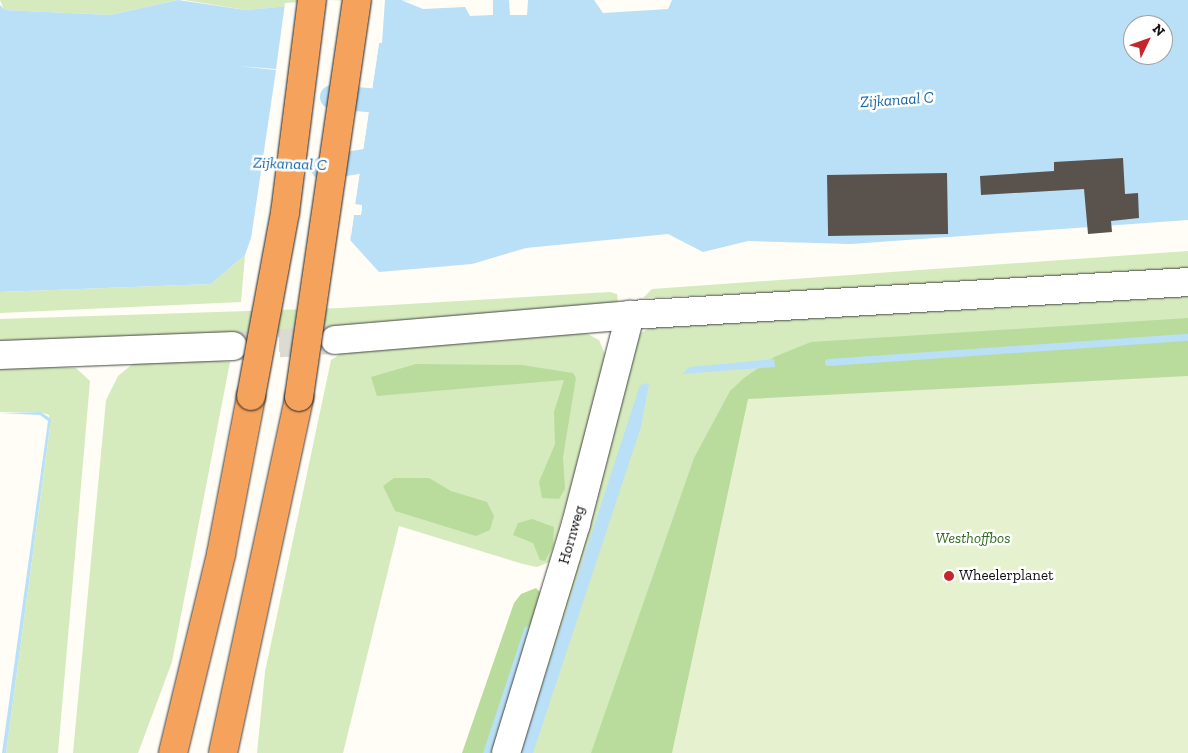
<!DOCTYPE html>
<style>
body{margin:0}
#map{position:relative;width:1188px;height:753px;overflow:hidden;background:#fffdf5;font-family:"Zilla Slab",serif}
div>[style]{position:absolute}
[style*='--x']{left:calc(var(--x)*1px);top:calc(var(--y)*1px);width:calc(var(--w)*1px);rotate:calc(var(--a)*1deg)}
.green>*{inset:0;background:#d5ebbd}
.forest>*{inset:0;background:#b9dc9c}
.pitch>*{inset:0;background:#e6f2cf}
.water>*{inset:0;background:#b9e0f7}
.pier>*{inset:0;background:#fffdf5}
.stream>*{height:7px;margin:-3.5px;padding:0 3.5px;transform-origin:3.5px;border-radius:3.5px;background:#b9e0f7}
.canal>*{height:24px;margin:-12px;padding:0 12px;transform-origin:12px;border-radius:12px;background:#b9e0f7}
.building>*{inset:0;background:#5a524d;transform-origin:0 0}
.minor-tunnel>*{height:28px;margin-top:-14px;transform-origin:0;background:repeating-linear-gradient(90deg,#dbdad3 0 28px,transparent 0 42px)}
.roads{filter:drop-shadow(0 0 1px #444) drop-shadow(0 0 1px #444)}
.minor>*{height:28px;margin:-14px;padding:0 14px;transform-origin:14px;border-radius:14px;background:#fff}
.highway>*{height:28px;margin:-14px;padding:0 14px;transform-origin:14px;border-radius:14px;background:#f5a25d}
.bridges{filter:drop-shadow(0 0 1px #222) drop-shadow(0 0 1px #222)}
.highway-bridge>*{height:28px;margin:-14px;padding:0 14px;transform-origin:14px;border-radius:14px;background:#f5a25d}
.dots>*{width:14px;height:14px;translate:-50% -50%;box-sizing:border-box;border:2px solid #fff;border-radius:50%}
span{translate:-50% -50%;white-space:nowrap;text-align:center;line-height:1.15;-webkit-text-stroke:5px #fff;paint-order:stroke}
.street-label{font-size:15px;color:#111}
.park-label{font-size:15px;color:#2f6b1f;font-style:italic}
.poi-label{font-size:15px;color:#111}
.left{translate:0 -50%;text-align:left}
.water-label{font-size:16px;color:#1768a6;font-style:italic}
.north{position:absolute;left:1123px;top:15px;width:50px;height:50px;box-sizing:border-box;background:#fff;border:1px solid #a0a0a0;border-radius:50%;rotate:48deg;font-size:14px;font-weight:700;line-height:20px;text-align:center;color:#111}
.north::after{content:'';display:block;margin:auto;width:18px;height:22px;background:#c4262e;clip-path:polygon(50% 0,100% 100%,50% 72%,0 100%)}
</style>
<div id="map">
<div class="green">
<i style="clip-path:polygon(0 0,178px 0,110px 15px,4px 10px)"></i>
<i style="clip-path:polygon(184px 0,369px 0,246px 10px)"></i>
<i style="clip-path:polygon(1188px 251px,1188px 276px,643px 298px,652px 289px)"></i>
<i style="clip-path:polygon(245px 255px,241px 302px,0 313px,0 292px,211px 284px)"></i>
<i style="clip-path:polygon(610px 292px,617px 294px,618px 303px,336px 330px,0 345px,0 319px,340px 308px)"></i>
<i style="clip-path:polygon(1188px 295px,1188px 753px,512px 753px,635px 339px,641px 333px,653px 326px)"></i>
<i style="clip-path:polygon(582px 331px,599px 340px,608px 361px,549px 562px,537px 567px,523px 564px,399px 526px,343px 753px,257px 753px,265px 672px,331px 360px,345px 351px)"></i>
<i style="clip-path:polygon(192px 359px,230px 362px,172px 662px,138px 753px,73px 753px,106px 400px,118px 376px,135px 362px)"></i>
<i style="clip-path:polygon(0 366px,76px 368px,90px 381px,58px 753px,6px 753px,50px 427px,49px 415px,40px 412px,0 412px)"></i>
</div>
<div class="forest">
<i style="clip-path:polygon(1188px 318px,1188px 417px,684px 753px,591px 753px,694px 458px,730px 391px,744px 378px,774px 357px,811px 342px)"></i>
<i style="clip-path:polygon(416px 364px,522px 365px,573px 373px,576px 378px,563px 457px,565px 489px,559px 499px,542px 498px,539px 482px,555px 444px,554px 412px,564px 380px,377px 396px,371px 377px)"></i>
<i style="clip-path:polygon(394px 478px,429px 478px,451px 491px,487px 502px,494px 516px,490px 530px,476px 536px,395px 511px,383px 486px)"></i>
<i style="clip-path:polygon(532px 519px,554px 527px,553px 546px,545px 561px,540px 560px,533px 543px,513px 535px,518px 523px)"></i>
<i style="clip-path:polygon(536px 588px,540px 592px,493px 753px,462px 753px,514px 603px,521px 594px)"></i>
</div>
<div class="pitch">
<i style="clip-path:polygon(1188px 376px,1188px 753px,672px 753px,748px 399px)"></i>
</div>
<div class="water">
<i style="clip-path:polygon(178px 0,246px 10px,335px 2px,245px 255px,211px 284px,0 292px,0 5px,5px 10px,110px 15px)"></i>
<i style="clip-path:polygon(evenodd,385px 0,401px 0,423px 9px,465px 7px,470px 16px,493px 15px,493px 0,509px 0,510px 15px,527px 15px,528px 0,594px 0,603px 13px,668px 9px,672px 0,1188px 0,1188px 220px,851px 244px,748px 241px,703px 252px,668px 234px,526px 248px,472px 264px,379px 272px,350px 240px,354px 214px,361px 215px,362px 206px,355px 205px,379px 43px,382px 43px,385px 0,1133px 25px,1163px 25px,1163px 55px,1133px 55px,1133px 25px)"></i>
<i style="clip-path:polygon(774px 359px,775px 367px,682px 374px,690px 367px)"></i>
<i style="clip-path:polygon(649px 383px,641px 427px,533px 753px,520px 753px,640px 385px)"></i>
<i style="clip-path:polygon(41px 412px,51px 419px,6px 753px,2px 753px,48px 421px,40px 415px,0 413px)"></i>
</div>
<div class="pier">
<i style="clip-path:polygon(330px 0,381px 2px,346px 242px,257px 235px,249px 252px,276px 70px,238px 66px,276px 69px,285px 3px)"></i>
<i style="clip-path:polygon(382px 0,382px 43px,379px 43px,355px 204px,362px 205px,361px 215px,354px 215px,350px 243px,352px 214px,359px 212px,352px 204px,376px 43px,380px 41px)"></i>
</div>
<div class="stream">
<i style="--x:828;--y:362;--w:361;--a:-4"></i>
<i style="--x:486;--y:753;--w:130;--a:-71.6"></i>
</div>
<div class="canal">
<i style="--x:332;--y:97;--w:71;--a:4.8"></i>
<i style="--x:323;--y:168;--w:71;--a:-9.7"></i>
</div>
<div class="building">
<i style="clip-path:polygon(1123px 158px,1125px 194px,1138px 193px,1139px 218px,1111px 221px,1112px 232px,1088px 234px,1084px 189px,981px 195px,980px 176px,1054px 171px,1054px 162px)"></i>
<i style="left:947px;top:173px;width:61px;height:120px;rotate:89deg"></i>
</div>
<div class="minor-tunnel">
<i style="--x:237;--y:346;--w:94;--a:-3.7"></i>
</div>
<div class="roads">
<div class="minor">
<i style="--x:335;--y:340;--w:296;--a:-4.8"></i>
<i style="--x:630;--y:315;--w:559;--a:-3.38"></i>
<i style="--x:0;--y:355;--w:233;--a:-2.2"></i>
<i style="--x:506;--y:753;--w:239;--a:-73"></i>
<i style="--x:576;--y:524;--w:216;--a:-75.5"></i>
</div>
<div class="highway">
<i style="--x:173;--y:753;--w:205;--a:-76.4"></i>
<i style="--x:221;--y:554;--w:161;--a:-79.2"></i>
<i style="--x:223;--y:753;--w:364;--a:-77.9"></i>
</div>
</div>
<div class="bridges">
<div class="highway-bridge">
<i style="--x:251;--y:396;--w:186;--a:-79.5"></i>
<i style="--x:285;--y:213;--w:215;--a:-82.8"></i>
<i style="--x:299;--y:397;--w:401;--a:-81.7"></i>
</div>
</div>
<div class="dots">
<i style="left:949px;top:576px;background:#c4262e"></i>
</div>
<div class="street-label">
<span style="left:572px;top:535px;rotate:-74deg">Hornweg</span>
</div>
<div class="park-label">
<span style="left:973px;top:539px">Westhoffbos</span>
</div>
<div class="poi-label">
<span class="left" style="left:959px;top:576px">Wheelerplanet</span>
</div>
<div class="water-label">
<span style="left:897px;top:100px;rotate:-4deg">Zijkanaal C</span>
<span style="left:290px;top:164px;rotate:2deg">Zijkanaal C</span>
</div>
<div class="north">N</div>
</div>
